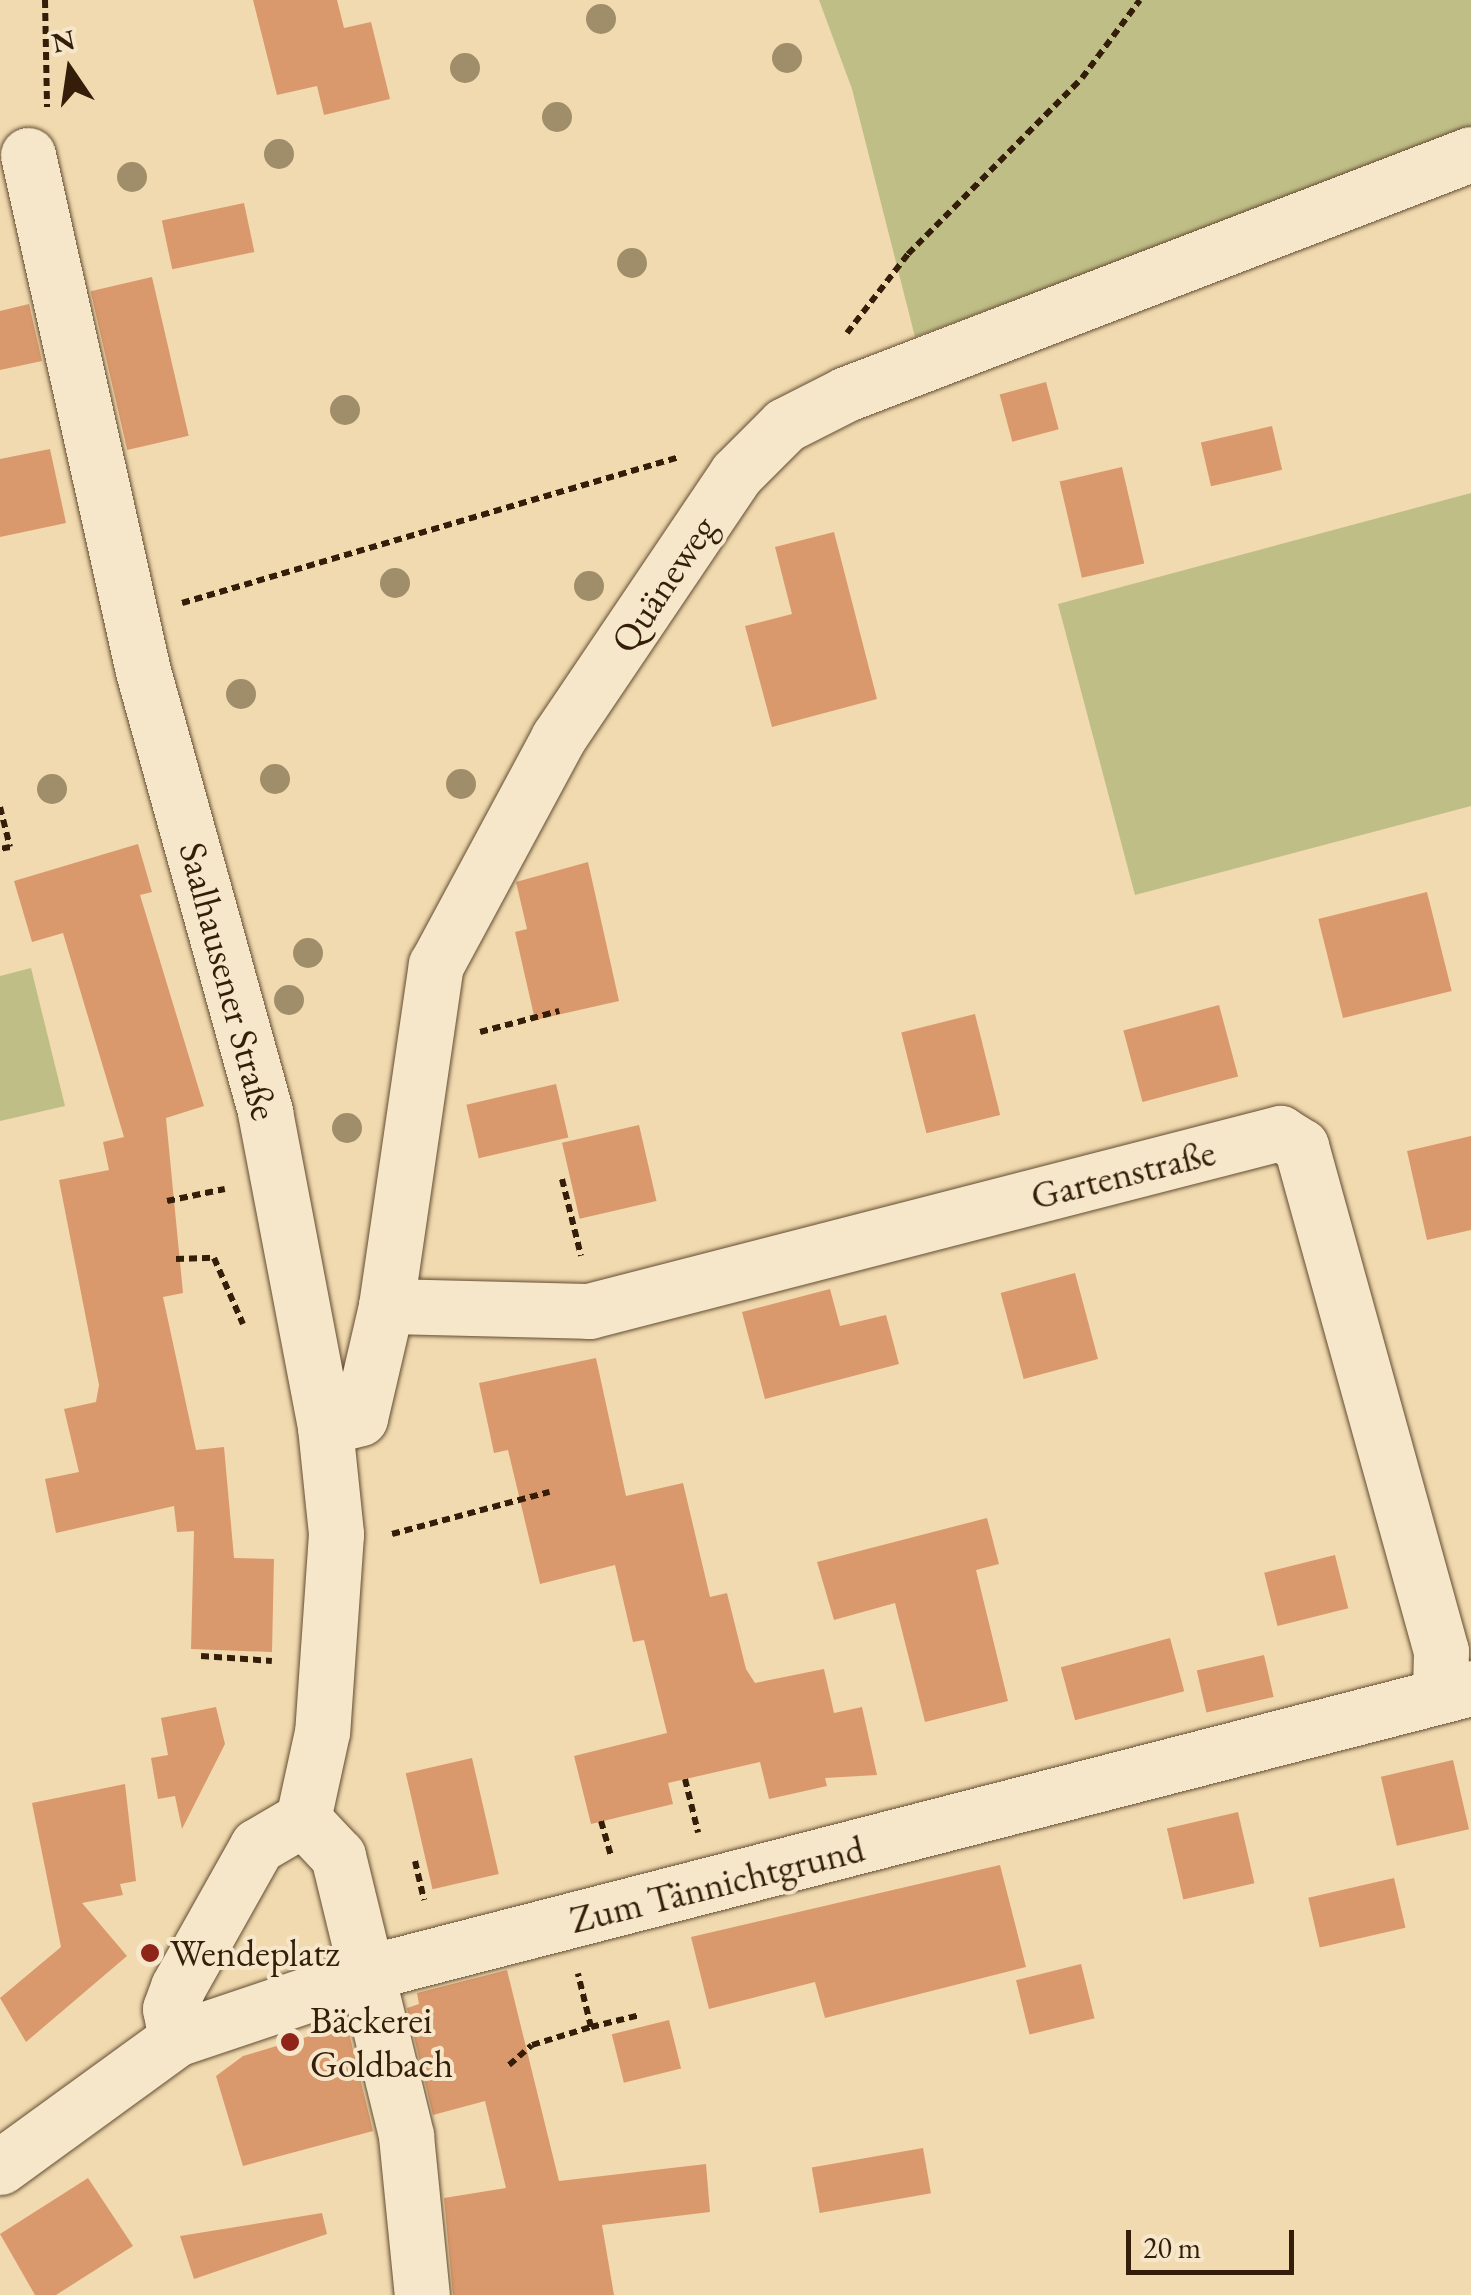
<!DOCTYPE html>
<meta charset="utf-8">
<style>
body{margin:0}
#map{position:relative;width:1471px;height:2295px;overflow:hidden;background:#f1daaf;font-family:"EB Garamond",serif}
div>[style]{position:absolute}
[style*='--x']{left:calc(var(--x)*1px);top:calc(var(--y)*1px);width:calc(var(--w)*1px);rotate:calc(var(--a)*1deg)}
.green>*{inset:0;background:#c0be87}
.building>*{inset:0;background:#da996c;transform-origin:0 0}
.path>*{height:6px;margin-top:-3px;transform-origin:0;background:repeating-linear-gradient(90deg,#341e09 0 8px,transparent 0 13px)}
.roads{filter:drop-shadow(0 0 2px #634d32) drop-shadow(0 0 2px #634d32)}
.minor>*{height:55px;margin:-27.5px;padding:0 27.5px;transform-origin:27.5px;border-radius:27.5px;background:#f6e7cb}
.trees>*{width:30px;height:30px;margin:-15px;border-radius:50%;background:#a08d69}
.dots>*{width:28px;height:28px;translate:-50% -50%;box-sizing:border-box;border:5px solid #f6e7cb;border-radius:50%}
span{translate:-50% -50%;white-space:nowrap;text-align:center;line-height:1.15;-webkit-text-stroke:8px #f6e7cb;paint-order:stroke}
.street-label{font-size:38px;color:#341e09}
.poi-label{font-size:38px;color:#341e09}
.left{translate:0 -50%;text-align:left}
.north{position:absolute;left:20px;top:20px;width:100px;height:100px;-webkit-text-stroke:8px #f6e7cb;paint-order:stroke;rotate:347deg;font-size:28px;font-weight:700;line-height:40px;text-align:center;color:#341e09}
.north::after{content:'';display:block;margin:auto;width:35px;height:45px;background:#341e09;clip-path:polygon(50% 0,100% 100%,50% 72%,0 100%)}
.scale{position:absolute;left:1126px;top:2230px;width:168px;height:45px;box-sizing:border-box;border:5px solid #341e09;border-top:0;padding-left:12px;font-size:30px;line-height:35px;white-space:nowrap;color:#341e09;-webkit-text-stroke:8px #f6e7cb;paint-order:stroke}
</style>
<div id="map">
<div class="green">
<i style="clip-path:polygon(819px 0,1471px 0,1471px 131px,915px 337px,852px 89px)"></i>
<i style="clip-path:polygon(1471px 493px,1471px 806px,1135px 895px,1058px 604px)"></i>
<i style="clip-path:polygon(31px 968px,65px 1106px,0 1121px,0 976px)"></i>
</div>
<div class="building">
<i style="clip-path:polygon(253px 0,337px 0,344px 28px,371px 22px,390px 99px,324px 115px,317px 86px,277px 95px)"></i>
<i style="left:244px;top:203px;width:50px;height:84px;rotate:78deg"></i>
<i style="left:152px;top:277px;width:163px;height:63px;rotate:77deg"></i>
<i style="clip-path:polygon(29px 304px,42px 361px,0 370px,0 311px)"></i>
<i style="left:1046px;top:382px;width:49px;height:48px;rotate:75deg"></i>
<i style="left:1272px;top:426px;width:45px;height:73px;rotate:77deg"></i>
<i style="clip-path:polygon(50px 449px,66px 523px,0 537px,0 459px)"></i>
<i style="left:1122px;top:467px;width:99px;height:64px;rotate:77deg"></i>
<i style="clip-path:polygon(834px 532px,877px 699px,772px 727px,745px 626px,792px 614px,775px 547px)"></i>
<i style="clip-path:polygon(138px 844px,152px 892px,140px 895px,204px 1106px,166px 1118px,183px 1293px,163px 1297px,196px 1450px,224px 1447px,234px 1558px,274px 1559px,272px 1652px,191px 1649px,194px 1531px,177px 1532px,174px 1506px,56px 1533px,45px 1479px,79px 1472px,64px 1409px,96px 1402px,99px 1385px,59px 1180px,109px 1170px,103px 1142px,124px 1137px,63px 933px,32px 942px,14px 881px)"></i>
<i style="clip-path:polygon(588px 862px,619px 1001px,535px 1020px,515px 932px,527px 929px,516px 882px)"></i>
<i style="left:1427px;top:892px;width:102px;height:112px;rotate:76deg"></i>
<i style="left:1219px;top:1005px;width:74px;height:99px;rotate:75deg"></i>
<i style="left:975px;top:1014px;width:104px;height:76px;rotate:76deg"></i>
<i style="left:556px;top:1084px;width:55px;height:92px;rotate:77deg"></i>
<i style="left:639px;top:1125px;width:78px;height:79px;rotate:77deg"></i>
<i style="clip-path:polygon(1471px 1136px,1471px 1230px,1427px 1240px,1407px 1151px)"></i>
<i style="left:1075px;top:1273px;width:89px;height:77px;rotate:75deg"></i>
<i style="clip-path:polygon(830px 1289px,840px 1326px,886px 1315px,899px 1364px,765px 1399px,742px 1312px)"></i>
<i style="clip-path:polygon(596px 1358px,626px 1496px,683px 1483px,710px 1597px,727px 1593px,746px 1669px,755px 1683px,824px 1669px,834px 1713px,862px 1707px,877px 1775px,825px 1778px,827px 1786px,769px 1799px,760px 1762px,668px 1783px,673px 1804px,591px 1824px,574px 1756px,667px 1733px,644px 1640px,633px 1642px,615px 1565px,540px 1584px,508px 1450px,494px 1453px,479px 1383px)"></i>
<i style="clip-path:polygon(987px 1518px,999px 1564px,976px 1570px,1008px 1701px,925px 1722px,895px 1603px,834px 1620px,817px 1562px)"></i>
<i style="left:1335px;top:1555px;width:55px;height:73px;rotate:76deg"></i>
<i style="left:1170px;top:1638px;width:55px;height:113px;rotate:75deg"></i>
<i style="left:1264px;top:1655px;width:43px;height:69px;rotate:77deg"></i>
<i style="clip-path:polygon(216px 1707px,225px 1744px,182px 1829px,175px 1796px,158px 1799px,151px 1758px,168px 1755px,161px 1718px)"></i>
<i style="left:472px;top:1758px;width:119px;height:68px;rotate:77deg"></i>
<i style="left:1453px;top:1760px;width:71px;height:74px;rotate:77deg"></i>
<i style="clip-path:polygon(125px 1784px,136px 1881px,120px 1884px,123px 1895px,82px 1903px,127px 1956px,26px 2042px,0 1998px,61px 1947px,32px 1803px)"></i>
<i style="left:1238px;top:1812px;width:73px;height:73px;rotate:77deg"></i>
<i style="clip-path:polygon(1000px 1865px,1026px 1967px,825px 2018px,815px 1982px,709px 2009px,691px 1937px)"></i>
<i style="left:1394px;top:1878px;width:51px;height:88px;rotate:77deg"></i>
<i style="left:1081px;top:1964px;width:56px;height:67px;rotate:76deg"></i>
<i style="clip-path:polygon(507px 1970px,559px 2181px,706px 2164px,710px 2212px,602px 2225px,614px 2295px,453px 2295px,444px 2198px,506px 2188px,485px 2101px,433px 2115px,407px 2008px,419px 2004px,417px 1993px)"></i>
<i style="left:669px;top:2020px;width:50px;height:59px;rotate:76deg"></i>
<i style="clip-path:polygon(347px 2025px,373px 2131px,243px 2166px,216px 2076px,243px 2056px)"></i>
<i style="left:923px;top:2148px;width:46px;height:113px;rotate:80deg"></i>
<i style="clip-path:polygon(88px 2178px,133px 2246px,56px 2295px,35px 2295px,0 2234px)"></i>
<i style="clip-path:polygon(322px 2213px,327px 2234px,194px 2279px,180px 2236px)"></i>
</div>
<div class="path">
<i style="--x:45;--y:0;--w:107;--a:88.9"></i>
<i style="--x:847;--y:333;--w:100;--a:-52.3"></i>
<i style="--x:908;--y:254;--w:247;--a:-45.3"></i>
<i style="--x:1082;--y:78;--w:97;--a:-53.4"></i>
<i style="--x:182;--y:603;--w:518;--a:-16.37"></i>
<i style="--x:0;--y:807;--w:41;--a:76"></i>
<i style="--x:10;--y:847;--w:10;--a:169"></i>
<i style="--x:480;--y:1032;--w:82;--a:-14.9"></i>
<i style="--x:562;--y:1179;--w:79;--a:76.1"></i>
<i style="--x:167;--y:1201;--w:59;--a:-11.7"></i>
<i style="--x:176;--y:1259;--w:38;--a:-2"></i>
<i style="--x:214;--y:1258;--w:72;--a:66.3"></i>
<i style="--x:392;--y:1534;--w:163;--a:-15"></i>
<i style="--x:201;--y:1656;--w:71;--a:4"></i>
<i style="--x:685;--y:1779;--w:55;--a:76.2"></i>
<i style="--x:601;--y:1821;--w:36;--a:74"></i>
<i style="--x:415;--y:1861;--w:40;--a:77"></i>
<i style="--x:591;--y:2027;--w:50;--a:-13.8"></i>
<i style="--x:509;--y:2065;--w:30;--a:-41"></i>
<i style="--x:532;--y:2045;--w:62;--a:-17"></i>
<i style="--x:591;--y:2027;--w:55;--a:-103.8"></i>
</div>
<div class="roads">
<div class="minor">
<i style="--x:28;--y:155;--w:529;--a:77.44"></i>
<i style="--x:143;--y:671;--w:458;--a:74.5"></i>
<i style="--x:265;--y:1112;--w:321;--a:79.2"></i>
<i style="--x:325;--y:1427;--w:108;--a:84.1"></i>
<i style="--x:336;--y:1534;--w:198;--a:94"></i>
<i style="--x:322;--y:1732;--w:89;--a:102.3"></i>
<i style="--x:386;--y:1306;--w:203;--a:1.4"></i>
<i style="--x:589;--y:1311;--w:714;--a:-14.45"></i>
<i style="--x:1280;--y:1133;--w:25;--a:32"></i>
<i style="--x:1301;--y:1146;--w:524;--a:74.51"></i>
<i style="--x:1441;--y:1651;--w:42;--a:91.4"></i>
<i style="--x:325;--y:1427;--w:36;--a:-14"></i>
<i style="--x:360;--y:1418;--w:115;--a:-76.9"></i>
<i style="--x:386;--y:1306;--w:345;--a:-81.7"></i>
<i style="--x:436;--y:965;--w:258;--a:-61.7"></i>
<i style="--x:558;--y:738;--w:318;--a:-56"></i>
<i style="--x:736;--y:474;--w:69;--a:-45"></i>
<i style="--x:785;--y:425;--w:68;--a:-26.9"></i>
<i style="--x:846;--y:394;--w:669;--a:-21.01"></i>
<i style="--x:303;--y:1819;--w:51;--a:46.6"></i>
<i style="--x:338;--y:1856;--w:288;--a:76.3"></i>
<i style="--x:406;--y:2136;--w:160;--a:84.3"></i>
<i style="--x:176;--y:2039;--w:31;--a:-101"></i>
<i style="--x:170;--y:2009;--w:23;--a:-70"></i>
<i style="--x:178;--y:1987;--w:162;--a:-60.7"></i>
<i style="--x:257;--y:1846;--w:53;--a:-30.4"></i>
<i style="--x:0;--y:2167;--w:218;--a:-36"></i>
<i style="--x:176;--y:2039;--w:229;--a:-18.6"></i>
<i style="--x:393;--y:1966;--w:1113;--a:-14.46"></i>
</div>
</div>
<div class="trees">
<i style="left:601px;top:19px"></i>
<i style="left:787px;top:58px"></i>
<i style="left:465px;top:68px"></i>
<i style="left:557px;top:117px"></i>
<i style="left:279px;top:154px"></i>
<i style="left:132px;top:177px"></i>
<i style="left:632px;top:263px"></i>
<i style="left:345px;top:410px"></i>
<i style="left:395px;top:583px"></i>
<i style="left:589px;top:586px"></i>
<i style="left:241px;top:694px"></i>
<i style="left:275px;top:779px"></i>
<i style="left:461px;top:784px"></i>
<i style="left:52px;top:789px"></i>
<i style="left:308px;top:953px"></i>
<i style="left:289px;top:1000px"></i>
<i style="left:347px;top:1128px"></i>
</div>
<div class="dots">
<i style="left:150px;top:1953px;background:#8f2418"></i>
<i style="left:290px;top:2042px;background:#8f2418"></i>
</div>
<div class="street-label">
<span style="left:663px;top:584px;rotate:-56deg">Quäneweg</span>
<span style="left:229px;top:981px;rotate:75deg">Saalhausener Straße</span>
<span style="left:1123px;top:1174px;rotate:-14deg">Gartenstraße</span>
<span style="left:717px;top:1884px;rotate:-14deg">Zum Tännichtgrund</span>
</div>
<div class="poi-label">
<span class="left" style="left:170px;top:1953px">Wendeplatz</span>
<span class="left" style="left:310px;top:2042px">Bäckerei<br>Goldbach</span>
</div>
<div class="north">N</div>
<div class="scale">20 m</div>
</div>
